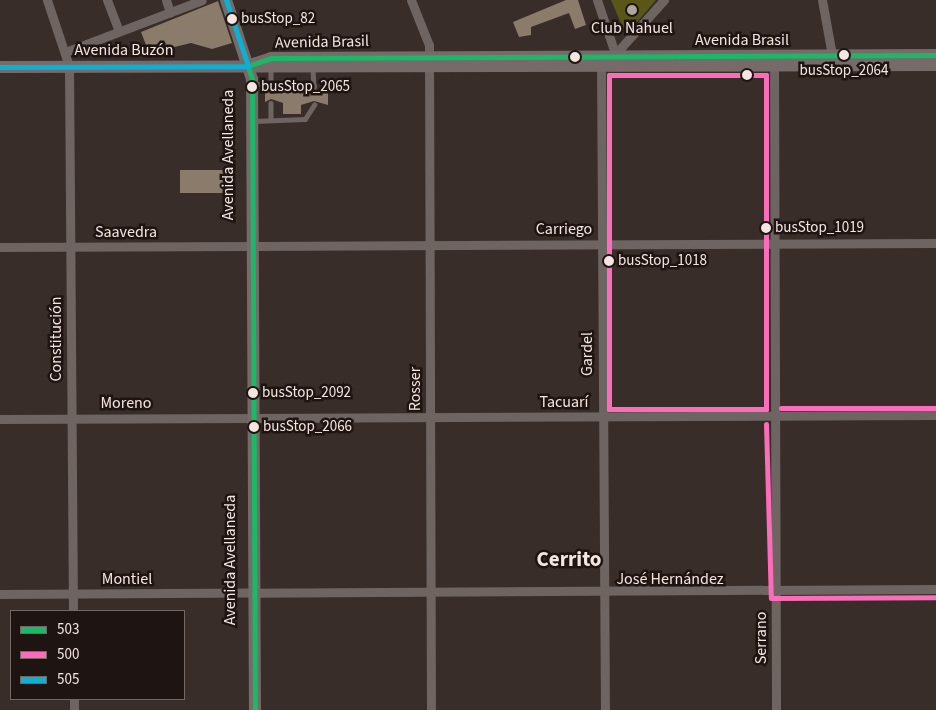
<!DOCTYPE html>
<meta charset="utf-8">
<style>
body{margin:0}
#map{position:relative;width:936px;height:710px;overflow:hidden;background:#382d29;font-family:"Source Sans 3",sans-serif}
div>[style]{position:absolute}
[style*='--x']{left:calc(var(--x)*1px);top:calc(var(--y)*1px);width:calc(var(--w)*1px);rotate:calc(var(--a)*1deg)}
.green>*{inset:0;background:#595618}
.building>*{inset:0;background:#8b7b6a;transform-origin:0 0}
.lane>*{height:4.5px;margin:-2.25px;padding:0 2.25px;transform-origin:2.25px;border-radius:2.25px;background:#6e6562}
.street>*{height:9px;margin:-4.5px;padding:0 4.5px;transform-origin:4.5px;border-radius:4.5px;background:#6e6562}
.secondary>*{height:12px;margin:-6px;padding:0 6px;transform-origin:6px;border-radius:6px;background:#776b6a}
.bus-1>*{height:5px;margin:-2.5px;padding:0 2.5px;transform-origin:2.5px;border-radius:2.5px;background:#1ab867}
.bus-2>*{height:5px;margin:-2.5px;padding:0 2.5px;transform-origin:2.5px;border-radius:2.5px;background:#fb6dba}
.bus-3>*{height:5px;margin:-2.5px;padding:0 2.5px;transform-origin:2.5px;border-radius:2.5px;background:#0dafd3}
.dots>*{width:14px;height:14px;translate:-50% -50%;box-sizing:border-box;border:2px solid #1e1512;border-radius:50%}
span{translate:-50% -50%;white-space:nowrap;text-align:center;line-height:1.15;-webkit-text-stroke:5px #1e1512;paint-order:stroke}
.bus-label{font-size:15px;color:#f4e5e1}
.left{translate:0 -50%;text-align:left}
.poi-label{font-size:16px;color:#f4e5e1}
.street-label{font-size:16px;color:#f4e5e1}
.district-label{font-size:21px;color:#f4e5e1;font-weight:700}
.legend{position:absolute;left:10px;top:610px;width:175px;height:90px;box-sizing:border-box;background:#1e1512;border:1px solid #746865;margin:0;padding:6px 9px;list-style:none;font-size:15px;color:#f4e5e1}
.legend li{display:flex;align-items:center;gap:10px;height:25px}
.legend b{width:25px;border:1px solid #746865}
</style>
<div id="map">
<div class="green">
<i style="clip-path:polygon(611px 0,656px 0,626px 35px)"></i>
</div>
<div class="building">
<i style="clip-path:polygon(566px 0,578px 0,586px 25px,575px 29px,569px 13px,531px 27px,531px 35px,519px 37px,513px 22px)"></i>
<i style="clip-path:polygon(218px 1px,232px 43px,212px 49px,191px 43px,162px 50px,146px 45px,141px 32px)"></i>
<i style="clip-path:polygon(292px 82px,299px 82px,301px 91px,313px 95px,328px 91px,328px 105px,314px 101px,301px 105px,301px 114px,283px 114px,283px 103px,271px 99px,265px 102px,265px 90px,271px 94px,289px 90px)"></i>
<i style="left:180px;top:170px;width:48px;height:23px"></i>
</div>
<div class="lane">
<i style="--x:271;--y:69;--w:21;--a:90"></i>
<i style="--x:313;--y:69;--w:22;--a:87"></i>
<i style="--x:253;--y:84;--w:36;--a:2"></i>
<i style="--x:302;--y:85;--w:12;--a:5"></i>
<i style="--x:271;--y:103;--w:17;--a:90"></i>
<i style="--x:254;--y:121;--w:51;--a:-2.2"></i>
<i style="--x:305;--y:119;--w:17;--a:-57"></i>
</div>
<div class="street">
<i style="--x:47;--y:0;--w:70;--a:71.6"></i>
<i style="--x:69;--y:66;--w:545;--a:89.58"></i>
<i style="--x:107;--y:0;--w:33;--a:69"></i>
<i style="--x:166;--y:0;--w:13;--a:72"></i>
<i style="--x:411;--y:0;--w:48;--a:68.2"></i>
<i style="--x:429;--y:45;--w:665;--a:89.83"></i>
<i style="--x:597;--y:0;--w:65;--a:71.3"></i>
<i style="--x:822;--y:0;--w:56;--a:79.7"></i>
<i style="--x:68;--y:51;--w:143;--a:-20.8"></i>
<i style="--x:618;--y:51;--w:69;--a:-48"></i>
<i style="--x:601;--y:60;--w:650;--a:89.65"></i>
<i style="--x:774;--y:61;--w:649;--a:89.82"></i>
<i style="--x:0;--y:247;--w:936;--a:-0.24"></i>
<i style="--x:0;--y:419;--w:936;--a:-0.24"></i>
<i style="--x:0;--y:594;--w:936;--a:-0.31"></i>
<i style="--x:74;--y:699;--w:11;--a:90"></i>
</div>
<div class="secondary">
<i style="--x:226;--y:0;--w:83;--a:71.8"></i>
<i style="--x:252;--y:79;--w:631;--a:89.73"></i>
<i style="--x:250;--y:65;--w:22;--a:-18"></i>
<i style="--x:271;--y:58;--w:665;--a:-0.26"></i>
<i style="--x:0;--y:67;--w:936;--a:-0.12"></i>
</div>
<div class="bus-1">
<i style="--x:248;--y:66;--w:24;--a:-19"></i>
<i style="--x:271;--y:58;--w:665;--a:-0.26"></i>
<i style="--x:248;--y:66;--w:14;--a:73"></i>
<i style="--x:252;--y:79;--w:631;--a:89.73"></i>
</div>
<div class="bus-2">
<i style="--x:609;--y:75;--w:157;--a:0"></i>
<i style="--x:766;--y:75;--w:334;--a:90"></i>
<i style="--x:766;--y:409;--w:157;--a:180"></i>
<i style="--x:609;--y:409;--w:334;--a:-90"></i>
<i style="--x:781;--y:408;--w:155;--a:0"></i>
<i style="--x:766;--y:424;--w:174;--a:88.4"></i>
<i style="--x:771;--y:598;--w:165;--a:-0.3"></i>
</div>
<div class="bus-3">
<i style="--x:0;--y:67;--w:248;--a:-0.2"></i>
<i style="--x:248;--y:66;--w:70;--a:-108.4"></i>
</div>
<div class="dots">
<i style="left:632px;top:10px;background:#b2a5a1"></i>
<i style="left:232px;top:19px;background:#f4e5e1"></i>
<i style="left:844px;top:55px;background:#f4e5e1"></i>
<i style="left:575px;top:57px;background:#f4e5e1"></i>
<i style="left:747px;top:75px;background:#f4e5e1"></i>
<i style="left:252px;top:87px;background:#f4e5e1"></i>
<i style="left:766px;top:228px;background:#f4e5e1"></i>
<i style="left:609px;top:261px;background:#f4e5e1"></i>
<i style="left:253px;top:393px;background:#f4e5e1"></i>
<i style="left:254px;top:427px;background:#f4e5e1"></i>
</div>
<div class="bus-label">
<span class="left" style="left:241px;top:19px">busStop_82</span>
<span style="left:844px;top:71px">busStop_2064</span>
<span class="left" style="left:261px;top:87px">busStop_2065</span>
<span class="left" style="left:775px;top:228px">busStop_1019</span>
<span class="left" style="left:618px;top:261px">busStop_1018</span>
<span class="left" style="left:262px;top:393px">busStop_2092</span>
<span class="left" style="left:263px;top:427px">busStop_2066</span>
</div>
<div class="poi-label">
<span style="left:632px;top:28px">Club Nahuel</span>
</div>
<div class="street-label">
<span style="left:742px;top:40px">Avenida Brasil</span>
<span style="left:322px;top:42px;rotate:-1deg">Avenida Brasil</span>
<span style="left:124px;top:50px">Avenida Buzón</span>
<span style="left:228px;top:155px;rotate:-90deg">Avenida Avellaneda</span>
<span style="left:564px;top:229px">Carriego</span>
<span style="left:126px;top:232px">Saavedra</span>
<span style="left:56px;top:339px;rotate:-90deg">Constitución</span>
<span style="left:587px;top:354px;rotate:-90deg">Gardel</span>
<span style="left:415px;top:389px;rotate:-90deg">Rosser</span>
<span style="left:564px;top:402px">Tacuarí</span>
<span style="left:126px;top:403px">Moreno</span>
<span style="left:230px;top:560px;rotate:-90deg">Avenida Avellaneda</span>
<span style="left:127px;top:579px">Montiel</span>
<span style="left:670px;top:579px">José Hernández</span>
<span style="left:761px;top:638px;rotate:-90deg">Serrano</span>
</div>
<div class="district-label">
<span style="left:569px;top:559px">Cerrito</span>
</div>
<ul class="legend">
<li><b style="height:6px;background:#1ab867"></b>503</li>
<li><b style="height:6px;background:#fb6dba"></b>500</li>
<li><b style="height:6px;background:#0dafd3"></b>505</li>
</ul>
</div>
